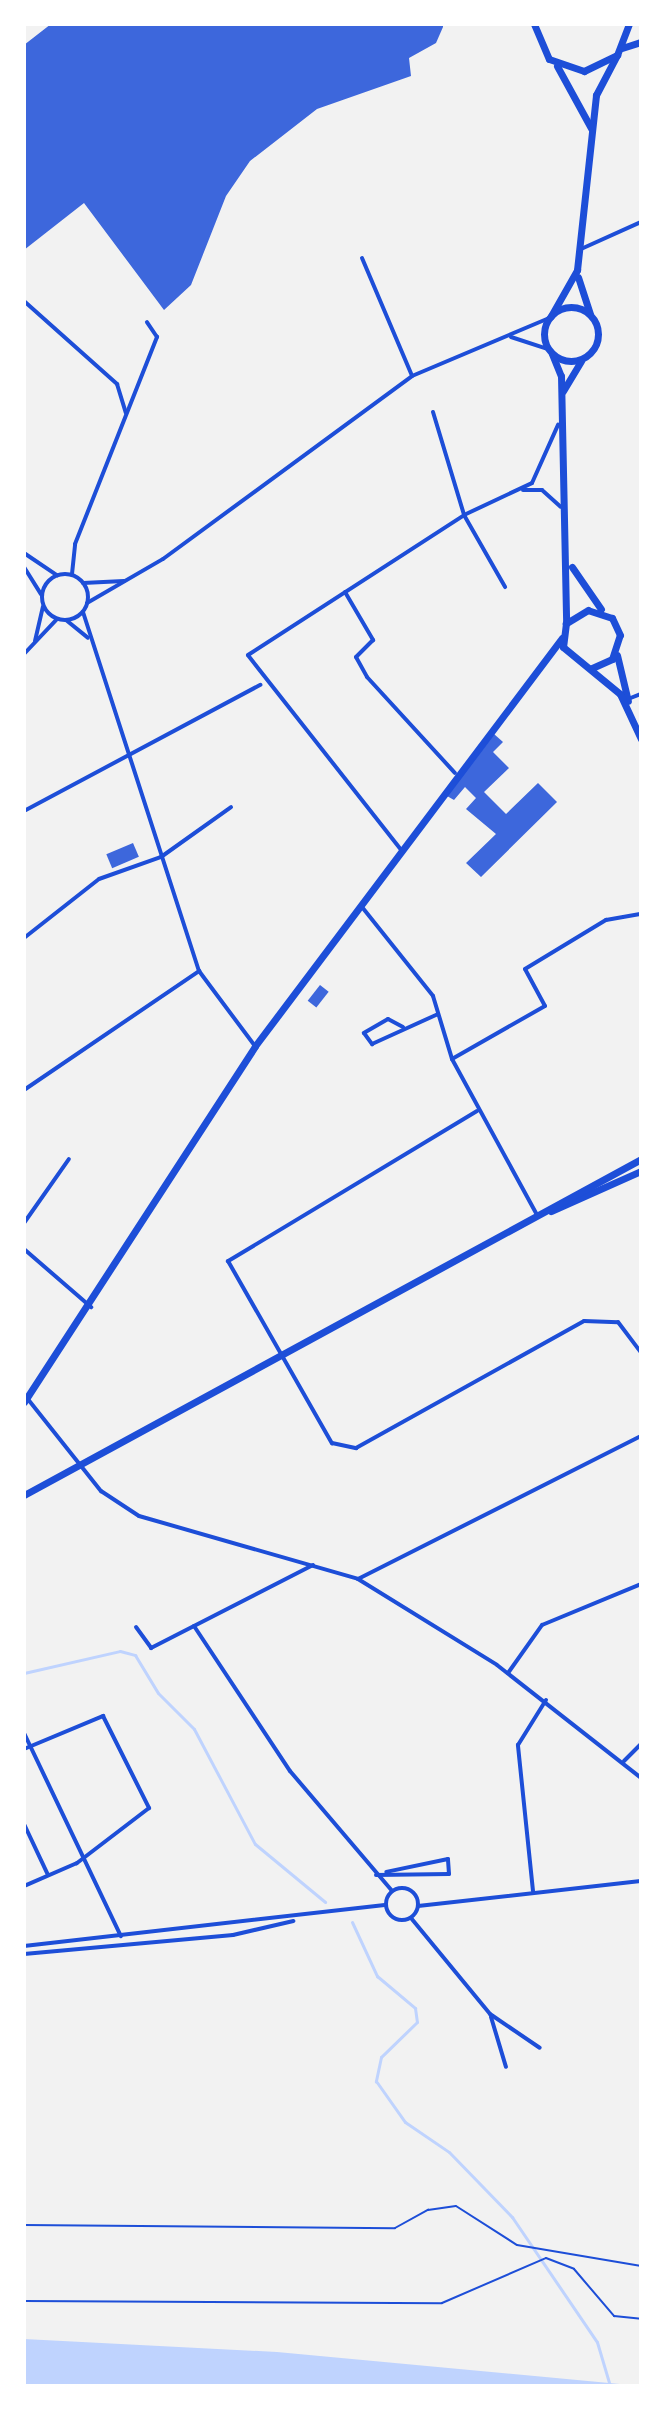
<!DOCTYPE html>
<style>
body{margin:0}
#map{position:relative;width:665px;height:2410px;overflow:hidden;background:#f2f2f2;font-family:Lora,serif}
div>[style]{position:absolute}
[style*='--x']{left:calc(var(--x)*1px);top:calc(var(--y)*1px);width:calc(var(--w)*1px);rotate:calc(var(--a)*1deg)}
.water>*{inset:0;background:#bfd3fe}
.stream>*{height:3px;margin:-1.5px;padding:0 1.5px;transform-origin:1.5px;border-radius:1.5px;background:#bfd3fe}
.building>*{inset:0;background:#3d67dc;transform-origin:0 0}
.path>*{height:2px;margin:-1px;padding:0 1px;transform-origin:1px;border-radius:1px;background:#1d4ed8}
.minor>*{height:4px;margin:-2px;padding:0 2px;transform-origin:2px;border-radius:2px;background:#1d4ed8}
.minor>.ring{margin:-2px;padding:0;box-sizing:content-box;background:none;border:4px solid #1d4ed8;border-radius:50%}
.primary>*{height:7px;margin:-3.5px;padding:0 3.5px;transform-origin:3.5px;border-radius:3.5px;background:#1d4ed8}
.primary>.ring{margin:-3.5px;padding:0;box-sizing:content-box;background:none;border:7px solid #1d4ed8;border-radius:50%}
span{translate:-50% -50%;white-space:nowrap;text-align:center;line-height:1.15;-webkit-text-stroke:8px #fff;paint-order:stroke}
.frame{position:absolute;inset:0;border:26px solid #fff;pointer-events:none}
</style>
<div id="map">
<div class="water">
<i style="clip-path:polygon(24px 2339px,277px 2352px,641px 2386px,24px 2386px)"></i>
</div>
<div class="stream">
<i style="--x:24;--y:1673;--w:98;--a:-12.9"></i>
<i style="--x:120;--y:1651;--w:16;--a:15"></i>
<i style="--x:135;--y:1655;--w:44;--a:58.8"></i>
<i style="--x:158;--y:1693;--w:51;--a:45"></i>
<i style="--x:194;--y:1729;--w:130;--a:62.1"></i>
<i style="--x:255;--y:1844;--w:91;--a:39.6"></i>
<i style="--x:352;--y:1922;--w:60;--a:65.2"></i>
<i style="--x:377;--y:1976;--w:50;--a:40.1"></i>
<i style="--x:415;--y:2008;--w:14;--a:82"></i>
<i style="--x:417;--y:2022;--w:50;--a:135.8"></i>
<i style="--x:381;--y:2057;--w:25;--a:102"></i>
<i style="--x:376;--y:2081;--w:50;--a:54.7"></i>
<i style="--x:405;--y:2122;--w:53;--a:34.3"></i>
<i style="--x:449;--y:2152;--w:91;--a:45.9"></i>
<i style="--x:512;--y:2217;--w:151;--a:55.8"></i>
<i style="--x:597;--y:2342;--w:46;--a:73.5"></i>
</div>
<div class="building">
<i style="clip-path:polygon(51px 24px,443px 24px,443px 27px,436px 43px,409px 58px,411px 76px,317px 109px,250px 161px,226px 196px,191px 285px,164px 310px,84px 203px,24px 250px,24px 45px)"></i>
<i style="clip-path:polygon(494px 734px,503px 742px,493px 752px,509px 768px,484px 792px,506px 814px,538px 783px,557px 802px,481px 877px,466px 863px,496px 834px,466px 809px,476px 798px,465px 787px,454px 800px,447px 796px)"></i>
<i style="left:133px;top:843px;width:15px;height:29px;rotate:67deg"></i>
<i style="left:320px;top:985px;width:11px;height:20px;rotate:38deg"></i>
</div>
<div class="path">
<i style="--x:24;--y:2225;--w:371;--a:0.5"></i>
<i style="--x:395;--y:2228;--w:38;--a:-29"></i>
<i style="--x:428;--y:2210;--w:28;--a:-8"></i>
<i style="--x:456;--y:2206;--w:72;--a:32.6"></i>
<i style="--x:517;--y:2245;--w:126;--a:9.6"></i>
<i style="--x:24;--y:2301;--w:418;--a:0.3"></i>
<i style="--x:442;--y:2303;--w:113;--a:-23.4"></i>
<i style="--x:546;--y:2258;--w:30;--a:21"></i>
<i style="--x:574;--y:2269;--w:62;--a:49.6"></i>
<i style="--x:614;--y:2316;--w:27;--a:6"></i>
</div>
<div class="minor">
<i style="--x:581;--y:249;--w:66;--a:-24.2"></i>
<i style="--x:362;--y:258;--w:128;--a:67"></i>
<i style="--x:24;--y:301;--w:125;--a:41.7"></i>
<i style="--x:117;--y:384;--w:30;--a:73"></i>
<i style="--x:511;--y:337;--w:39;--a:18"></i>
<i style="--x:433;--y:412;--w:108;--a:73.2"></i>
<i style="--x:464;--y:515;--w:83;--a:60.3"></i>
<i style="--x:523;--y:490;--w:19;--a:0"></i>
<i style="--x:542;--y:490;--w:25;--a:42"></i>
<i style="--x:24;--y:553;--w:40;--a:34"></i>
<i style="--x:24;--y:567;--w:32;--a:58"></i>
<i class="ring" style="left:42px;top:574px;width:42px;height:42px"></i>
<i style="--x:72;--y:574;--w:30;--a:-84"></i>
<i style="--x:75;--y:544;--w:223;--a:-68.4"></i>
<i style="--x:157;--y:337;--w:18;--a:-124"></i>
<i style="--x:83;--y:583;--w:41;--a:-2.8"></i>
<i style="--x:345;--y:592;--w:56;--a:59.7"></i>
<i style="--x:373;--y:640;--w:24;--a:135"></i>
<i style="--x:356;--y:657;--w:23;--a:61"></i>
<i style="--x:367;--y:677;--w:130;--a:47.5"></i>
<i style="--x:87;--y:603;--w:88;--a:-30.1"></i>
<i style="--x:163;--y:559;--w:309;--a:-36.3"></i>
<i style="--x:412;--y:376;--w:149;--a:-22.9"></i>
<i style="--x:83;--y:612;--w:377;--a:72.1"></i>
<i style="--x:199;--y:971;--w:94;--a:53.3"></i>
<i style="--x:66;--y:620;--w:28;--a:39"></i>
<i style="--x:35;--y:641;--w:35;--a:-77"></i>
<i style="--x:24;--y:654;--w:48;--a:-46.7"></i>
<i style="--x:628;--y:699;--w:14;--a:-21"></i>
<i style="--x:24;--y:811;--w:268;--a:-28.1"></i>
<i style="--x:402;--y:851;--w:249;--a:-128.2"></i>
<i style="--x:248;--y:655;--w:257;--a:-32.9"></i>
<i style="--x:464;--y:515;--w:75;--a:-25.2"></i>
<i style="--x:532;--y:483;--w:64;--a:-65.9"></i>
<i style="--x:362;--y:907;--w:114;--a:51.4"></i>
<i style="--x:433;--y:996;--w:66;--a:73.2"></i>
<i style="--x:452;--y:1059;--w:178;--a:61.4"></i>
<i style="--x:24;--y:938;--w:95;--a:-38.2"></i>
<i style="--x:99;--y:879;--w:66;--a:-19.5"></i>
<i style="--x:161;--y:857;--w:86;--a:-35.5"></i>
<i style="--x:403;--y:1027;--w:17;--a:-152"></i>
<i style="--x:388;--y:1019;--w:28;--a:150"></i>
<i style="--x:364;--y:1033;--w:14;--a:54"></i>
<i style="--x:372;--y:1044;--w:72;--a:-24.4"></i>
<i style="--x:452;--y:1059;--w:107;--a:-29.7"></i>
<i style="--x:545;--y:1006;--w:42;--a:-118.4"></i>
<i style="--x:525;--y:969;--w:95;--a:-31.2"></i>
<i style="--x:606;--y:920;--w:36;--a:-10"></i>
<i style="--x:24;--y:1090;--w:212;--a:-34.2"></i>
<i style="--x:477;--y:1111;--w:291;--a:148.9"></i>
<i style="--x:228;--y:1261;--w:210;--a:60.3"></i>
<i style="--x:332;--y:1443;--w:25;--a:12"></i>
<i style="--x:356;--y:1448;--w:261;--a:-29.1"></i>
<i style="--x:584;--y:1321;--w:34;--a:2"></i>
<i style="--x:618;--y:1322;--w:39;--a:53"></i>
<i style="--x:24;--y:1223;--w:78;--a:-54.9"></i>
<i style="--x:24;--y:1249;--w:89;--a:40.9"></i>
<i style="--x:27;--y:1398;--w:119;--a:51.5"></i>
<i style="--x:101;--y:1491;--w:45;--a:33.3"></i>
<i style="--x:139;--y:1516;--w:228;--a:16"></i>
<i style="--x:358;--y:1579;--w:163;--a:31.7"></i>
<i style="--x:497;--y:1665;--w:183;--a:38.1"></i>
<i style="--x:358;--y:1579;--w:317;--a:-26.8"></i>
<i style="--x:194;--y:1626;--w:174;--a:56.5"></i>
<i style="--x:290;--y:1771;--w:157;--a:49.6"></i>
<i style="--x:136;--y:1627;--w:26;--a:54"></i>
<i style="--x:151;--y:1648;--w:182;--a:-27.1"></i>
<i style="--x:508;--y:1673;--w:59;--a:-54.7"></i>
<i style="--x:542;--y:1625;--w:107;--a:-22.5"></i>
<i style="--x:24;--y:1733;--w:225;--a:64.5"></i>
<i style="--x:24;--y:1749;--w:86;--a:-22.7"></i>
<i style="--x:103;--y:1716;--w:103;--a:63.4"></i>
<i style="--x:149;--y:1808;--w:91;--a:142.6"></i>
<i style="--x:77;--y:1863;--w:58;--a:156.5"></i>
<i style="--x:624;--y:1761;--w:24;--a:-45"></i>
<i style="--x:24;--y:1824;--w:56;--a:64.8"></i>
<i style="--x:376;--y:1875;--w:73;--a:-0.8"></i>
<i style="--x:449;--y:1874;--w:15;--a:-94"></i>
<i style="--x:448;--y:1859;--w:63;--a:168.2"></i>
<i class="ring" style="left:386px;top:1888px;width:28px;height:28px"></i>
<i style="--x:533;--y:1891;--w:147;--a:-95.9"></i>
<i style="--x:518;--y:1745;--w:53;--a:-58.1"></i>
<i style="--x:418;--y:1906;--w:224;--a:-6.4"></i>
<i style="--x:411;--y:1918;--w:124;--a:50.5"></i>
<i style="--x:490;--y:2014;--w:60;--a:34.2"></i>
<i style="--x:24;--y:1946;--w:363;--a:-6.5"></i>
<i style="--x:24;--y:1954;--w:210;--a:-5.2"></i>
<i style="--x:233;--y:1935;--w:62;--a:-13.1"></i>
<i style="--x:491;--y:2017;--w:52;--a:73.3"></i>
</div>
<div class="primary">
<i style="--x:534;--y:24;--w:38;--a:67"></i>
<i style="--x:549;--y:59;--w:37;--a:19"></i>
<i style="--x:584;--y:71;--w:37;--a:-26"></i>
<i style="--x:617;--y:55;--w:33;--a:-69"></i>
<i style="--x:622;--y:48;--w:20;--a:-18"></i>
<i style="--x:557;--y:66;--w:71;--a:61.3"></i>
<i style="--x:578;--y:277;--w:39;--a:72"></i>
<i class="ring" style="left:544px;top:307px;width:47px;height:47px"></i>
<i style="--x:551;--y:316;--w:53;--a:-60.5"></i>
<i style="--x:577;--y:270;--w:176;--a:-83.8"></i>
<i style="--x:596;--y:95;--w:45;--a:-62.3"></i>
<i style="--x:552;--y:354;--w:24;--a:68"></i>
<i style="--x:561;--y:376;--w:247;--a:88.8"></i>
<i style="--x:563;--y:391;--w:35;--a:-59"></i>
<i style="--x:572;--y:567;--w:51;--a:55.4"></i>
<i style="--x:617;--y:655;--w:47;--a:76.6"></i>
<i style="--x:592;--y:668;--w:22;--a:-24"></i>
<i style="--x:612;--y:659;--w:25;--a:-72"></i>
<i style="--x:620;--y:635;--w:19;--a:-115"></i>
<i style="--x:612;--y:618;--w:25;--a:-162"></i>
<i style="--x:588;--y:610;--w:26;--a:149"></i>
<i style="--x:566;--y:623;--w:24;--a:97"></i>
<i style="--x:563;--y:647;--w:74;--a:39.5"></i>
<i style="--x:620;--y:694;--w:50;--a:65"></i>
<i style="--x:551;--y:1211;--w:98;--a:-24"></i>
<i style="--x:24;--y:1402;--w:424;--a:-57"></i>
<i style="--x:255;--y:1046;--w:511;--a:-53.04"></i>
<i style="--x:24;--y:1495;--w:703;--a:-28.57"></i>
</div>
<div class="frame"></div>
</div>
